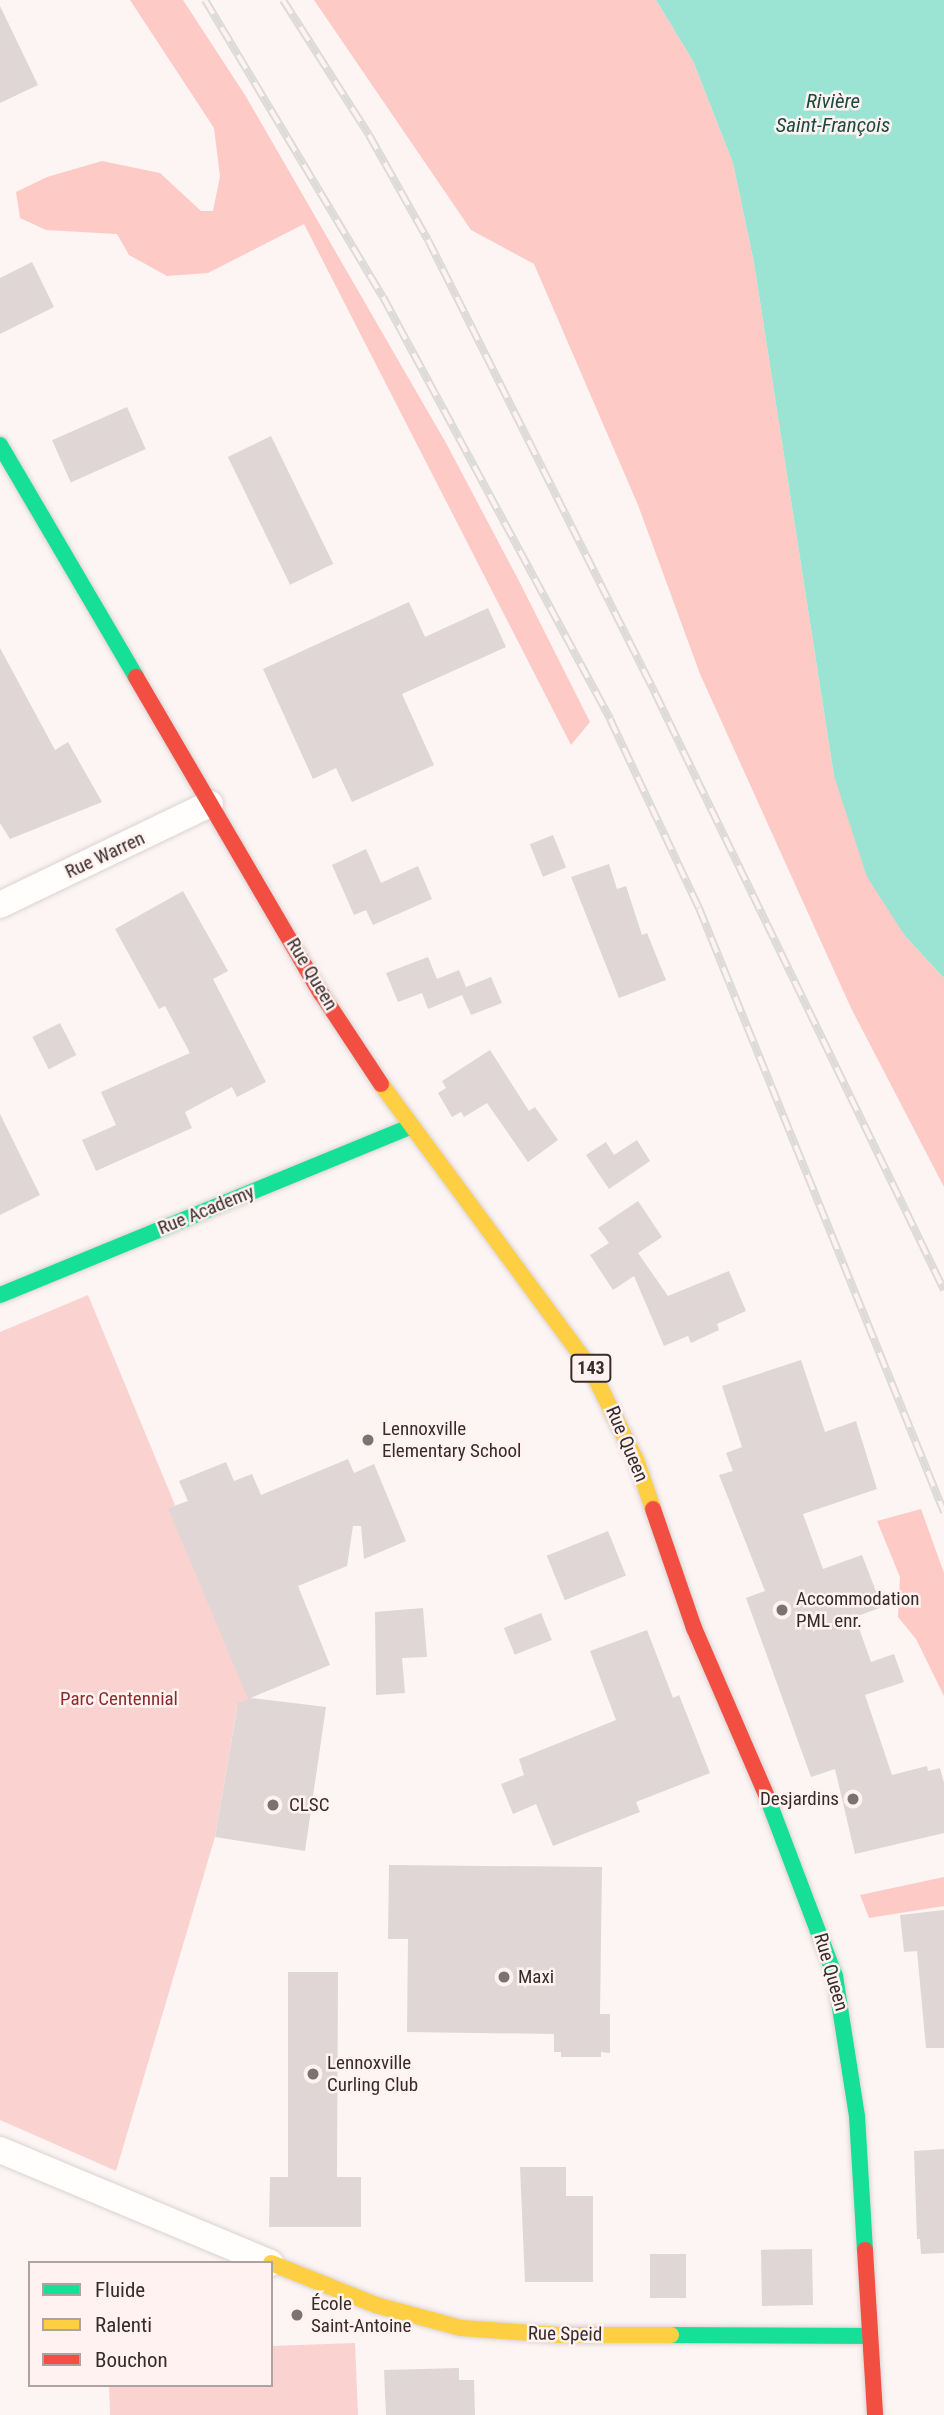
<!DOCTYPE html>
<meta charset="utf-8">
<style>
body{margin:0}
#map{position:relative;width:944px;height:2415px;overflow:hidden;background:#fcf5f4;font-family:"Roboto Condensed",sans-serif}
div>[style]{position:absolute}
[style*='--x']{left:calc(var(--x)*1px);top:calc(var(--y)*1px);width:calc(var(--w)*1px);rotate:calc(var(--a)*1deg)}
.green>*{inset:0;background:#fad3d0}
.forest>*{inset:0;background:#fdcac6}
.water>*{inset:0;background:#9be4d4}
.building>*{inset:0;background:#dfd6d5;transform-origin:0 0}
.roads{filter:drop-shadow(0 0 2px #dbd2d1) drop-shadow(0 0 2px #dbd2d1)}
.street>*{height:26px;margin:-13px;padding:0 13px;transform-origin:13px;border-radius:13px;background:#fffefd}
.fast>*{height:16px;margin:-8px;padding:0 8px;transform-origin:8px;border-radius:8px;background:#16e098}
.slow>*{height:16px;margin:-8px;padding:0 8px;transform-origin:8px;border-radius:8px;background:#ffcf43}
.jam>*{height:16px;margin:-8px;padding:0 8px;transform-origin:8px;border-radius:8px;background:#f24e42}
.rail>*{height:8px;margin-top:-4px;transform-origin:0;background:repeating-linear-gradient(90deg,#fff2f1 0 16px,#dddbda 0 32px);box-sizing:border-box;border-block:2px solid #dddbda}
.dots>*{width:19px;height:19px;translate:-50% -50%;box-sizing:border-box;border:4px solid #fff2f1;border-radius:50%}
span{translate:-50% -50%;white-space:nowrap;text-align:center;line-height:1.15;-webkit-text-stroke:5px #fff2f1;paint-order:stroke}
.shield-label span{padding:2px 5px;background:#fff2f1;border:2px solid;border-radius:5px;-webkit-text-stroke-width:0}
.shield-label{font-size:18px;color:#372c2b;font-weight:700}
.street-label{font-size:19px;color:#372c2b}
.poi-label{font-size:19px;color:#372c2b}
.left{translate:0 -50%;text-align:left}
.right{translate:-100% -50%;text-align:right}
.park-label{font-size:19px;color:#8e2a2c}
.water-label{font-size:21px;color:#1a4a40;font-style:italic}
.legend{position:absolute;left:28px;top:2261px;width:245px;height:126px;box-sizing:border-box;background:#fff2f1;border:2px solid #afa3a2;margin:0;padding:9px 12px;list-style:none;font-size:21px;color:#372c2b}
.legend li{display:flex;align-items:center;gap:14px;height:35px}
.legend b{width:35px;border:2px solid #afa3a2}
</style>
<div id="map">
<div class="green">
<i style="clip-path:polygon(88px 1295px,175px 1505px,169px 1508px,251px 1700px,237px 1708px,215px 1837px,116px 2171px,0 2120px,0 1332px)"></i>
<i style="clip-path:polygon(355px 2343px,358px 2415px,110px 2415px,109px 2385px,271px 2385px,271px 2346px)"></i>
</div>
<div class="forest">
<i style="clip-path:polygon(130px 0,183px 0,245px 95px,446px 443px,519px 581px,590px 722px,571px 745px,304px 224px,208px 273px,167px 276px,129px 255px,117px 234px,46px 230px,20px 218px,16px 192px,47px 177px,102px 161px,160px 173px,201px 211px,213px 211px,220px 176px,214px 128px)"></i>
<i style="clip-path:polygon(314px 0,656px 0,693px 61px,733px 163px,754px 263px,834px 776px,905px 936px,944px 978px,944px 1187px,851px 1008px,700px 674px,638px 505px,534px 264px,471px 230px)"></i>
<i style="clip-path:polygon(921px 1509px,944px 1573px,944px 1696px,916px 1639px,898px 1617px,900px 1577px,877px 1521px)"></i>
<i style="clip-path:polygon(944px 1877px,944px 1906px,869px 1918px,860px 1895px)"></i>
</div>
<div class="water">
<i style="clip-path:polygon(656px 0,944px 0,944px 978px,905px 936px,867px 877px,834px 776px,754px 263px,733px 163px,693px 61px)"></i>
</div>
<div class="building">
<i style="clip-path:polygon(0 6px,38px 85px,0 103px)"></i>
<i style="clip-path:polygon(32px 262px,54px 307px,0 334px,0 278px)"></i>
<i style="left:127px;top:407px;width:46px;height:82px;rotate:66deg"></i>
<i style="left:271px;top:436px;width:142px;height:48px;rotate:64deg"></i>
<i style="clip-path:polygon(409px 602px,425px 637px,488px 608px,506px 647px,402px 694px,434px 765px,352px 802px,336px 768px,313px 779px,263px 669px)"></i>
<i style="clip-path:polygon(0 648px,55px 750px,68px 742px,102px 802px,10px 839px,0 823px)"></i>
<i style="left:553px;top:835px;width:35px;height:25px;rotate:68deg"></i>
<i style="clip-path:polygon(366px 849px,381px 883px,418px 866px,432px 899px,373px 925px,366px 910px,354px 915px,332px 865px)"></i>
<i style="clip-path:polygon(609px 864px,617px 889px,626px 886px,642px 935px,647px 933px,666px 980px,619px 998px,571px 877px)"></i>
<i style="clip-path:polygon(183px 891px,228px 971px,213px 979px,266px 1082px,237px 1097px,232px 1087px,185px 1112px,192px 1128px,96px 1171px,82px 1140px,116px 1125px,101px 1092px,190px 1053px,165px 1006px,159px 1009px,115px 929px)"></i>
<i style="clip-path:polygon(428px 957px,437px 979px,459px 970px,466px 987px,491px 977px,502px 1003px,471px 1015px,462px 995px,428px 1009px,422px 993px,398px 1002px,386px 973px)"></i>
<i style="left:60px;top:1023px;width:36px;height:31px;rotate:63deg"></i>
<i style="clip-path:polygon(490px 1050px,529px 1111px,535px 1107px,558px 1140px,528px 1162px,487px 1103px,464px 1117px,461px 1112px,452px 1117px,438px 1093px,446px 1088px,442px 1081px)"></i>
<i style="clip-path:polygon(0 1114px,40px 1195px,0 1215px)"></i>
<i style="clip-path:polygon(637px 1140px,650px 1161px,609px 1189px,586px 1155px,606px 1142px,614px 1155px)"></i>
<i style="clip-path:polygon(638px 1201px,662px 1237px,638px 1253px,668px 1296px,729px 1271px,746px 1311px,717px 1324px,719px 1330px,691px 1343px,688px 1336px,664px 1346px,634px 1276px,613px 1290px,590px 1255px,609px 1243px,598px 1228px)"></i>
<i style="clip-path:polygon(801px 1360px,825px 1432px,856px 1421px,877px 1489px,803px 1514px,823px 1569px,862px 1555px,882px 1607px,855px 1617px,871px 1662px,894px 1654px,904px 1682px,865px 1695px,892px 1775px,927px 1766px,928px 1771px,940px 1768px,944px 1783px,944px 1833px,855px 1854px,835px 1769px,811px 1777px,746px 1598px,765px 1591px,719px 1475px,733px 1471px,726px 1453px,742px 1447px,722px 1386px)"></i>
<i style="clip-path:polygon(348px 1459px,354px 1473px,374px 1464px,406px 1541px,364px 1559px,361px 1526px,353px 1526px,347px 1566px,298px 1586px,330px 1665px,248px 1699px,168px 1508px,188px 1501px,179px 1481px,226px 1462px,234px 1481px,252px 1474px,261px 1495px)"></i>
<i style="left:608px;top:1531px;width:48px;height:66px;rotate:68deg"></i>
<i style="clip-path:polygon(423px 1608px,427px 1657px,402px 1658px,405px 1693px,376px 1695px,375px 1612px)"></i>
<i style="left:541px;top:1613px;width:29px;height:40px;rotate:68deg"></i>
<i style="clip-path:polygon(647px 1630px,673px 1698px,679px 1695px,710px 1773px,636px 1802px,640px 1812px,553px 1846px,536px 1804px,513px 1814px,501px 1784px,524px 1775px,519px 1759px,616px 1720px,590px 1651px)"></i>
<i style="clip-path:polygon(252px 1698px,326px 1707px,305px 1851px,215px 1837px,238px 1703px)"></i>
<i style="clip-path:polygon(389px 1865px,602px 1867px,600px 2014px,610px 2014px,610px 2053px,601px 2052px,601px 2057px,561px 2057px,561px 2052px,554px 2052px,554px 2034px,407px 2032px,408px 1939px,388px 1939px)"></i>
<i style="clip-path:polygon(944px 1910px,944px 2048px,926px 2048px,917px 1951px,904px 1952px,900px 1915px)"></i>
<i style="clip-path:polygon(288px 1972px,338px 1972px,337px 2177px,361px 2177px,361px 2227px,269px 2227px,270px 2177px,288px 2177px)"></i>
<i style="clip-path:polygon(944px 2149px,944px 2253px,921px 2254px,920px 2239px,917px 2239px,914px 2151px)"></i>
<i style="clip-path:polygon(520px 2167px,566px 2167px,566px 2196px,593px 2196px,593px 2282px,525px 2282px)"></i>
<i style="left:812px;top:2249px;width:56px;height:51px;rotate:89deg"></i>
<i style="left:686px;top:2254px;width:44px;height:36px;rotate:90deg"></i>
<i style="clip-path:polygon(459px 2368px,459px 2380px,474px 2380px,475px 2415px,386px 2415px,384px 2370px)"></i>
</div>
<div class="roads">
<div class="street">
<i style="--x:0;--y:905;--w:233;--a:-25.7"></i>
<i style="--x:0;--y:2150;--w:293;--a:22.7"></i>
</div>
<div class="fast">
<i style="--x:0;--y:445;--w:269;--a:59.6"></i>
<i style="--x:0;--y:1295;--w:445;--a:-22.3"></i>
<i style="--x:767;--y:1797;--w:191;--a:69.2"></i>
<i style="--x:835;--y:1976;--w:142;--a:81.1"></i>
<i style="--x:857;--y:2116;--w:134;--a:86.6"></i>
<i style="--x:671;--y:2335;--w:199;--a:0.3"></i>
</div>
<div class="slow">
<i style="--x:381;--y:1084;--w:352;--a:53.6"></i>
<i style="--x:590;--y:1367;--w:106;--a:63.7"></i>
<i style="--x:637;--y:1462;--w:50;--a:71.2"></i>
<i style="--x:271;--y:2263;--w:113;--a:21.8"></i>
<i style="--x:376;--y:2305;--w:88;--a:15.1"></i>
<i style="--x:461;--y:2328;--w:98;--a:4.1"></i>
<i style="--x:559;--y:2335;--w:112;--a:0"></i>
</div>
<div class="jam">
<i style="--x:136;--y:677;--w:366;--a:59.7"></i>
<i style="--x:321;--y:993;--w:109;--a:56.6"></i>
<i style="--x:653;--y:1509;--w:126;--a:71"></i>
<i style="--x:694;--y:1628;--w:184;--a:66.6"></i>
<i style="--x:865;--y:2250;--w:165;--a:86.5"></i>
</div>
</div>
<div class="rail">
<i style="--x:205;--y:0;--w:346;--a:59.1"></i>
<i style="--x:383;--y:297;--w:479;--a:61.7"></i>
<i style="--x:610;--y:719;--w:209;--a:64.8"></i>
<i style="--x:699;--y:908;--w:652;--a:67.92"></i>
<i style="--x:283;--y:0;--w:160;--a:57.5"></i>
<i style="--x:369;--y:135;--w:120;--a:60.7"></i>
<i style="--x:428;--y:240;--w:507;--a:63.38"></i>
<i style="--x:655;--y:693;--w:663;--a:64.17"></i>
</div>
<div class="dots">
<i style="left:368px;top:1440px;background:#7c7271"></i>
<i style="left:782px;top:1610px;background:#7c7271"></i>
<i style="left:853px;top:1799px;background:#7c7271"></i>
<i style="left:273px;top:1805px;background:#7c7271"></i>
<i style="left:504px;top:1977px;background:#7c7271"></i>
<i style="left:313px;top:2074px;background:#7c7271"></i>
<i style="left:297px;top:2315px;background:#7c7271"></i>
</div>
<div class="shield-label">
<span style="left:591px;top:1368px">143</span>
</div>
<div class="street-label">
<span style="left:105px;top:855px;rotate:-25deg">Rue Warren</span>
<span style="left:312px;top:974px;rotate:59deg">Rue Queen</span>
<span style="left:206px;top:1210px;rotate:-22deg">Rue Academy</span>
<span style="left:627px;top:1444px;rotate:67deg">Rue Queen</span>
<span style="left:831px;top:1972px;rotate:74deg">Rue Queen</span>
<span style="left:565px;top:2334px;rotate:1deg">Rue Speid</span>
</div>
<div class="poi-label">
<span class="left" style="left:382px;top:1440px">Lennoxville<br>Elementary School</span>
<span class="left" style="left:796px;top:1610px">Accommodation<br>PML enr.</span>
<span class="right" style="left:839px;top:1799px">Desjardins</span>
<span class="left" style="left:289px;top:1805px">CLSC</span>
<span class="left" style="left:518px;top:1977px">Maxi</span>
<span class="left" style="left:327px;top:2074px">Lennoxville<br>Curling Club</span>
<span class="left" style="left:311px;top:2315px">École<br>Saint-Antoine</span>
</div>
<div class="park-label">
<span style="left:119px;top:1699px">Parc Centennial</span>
</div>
<div class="water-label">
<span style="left:833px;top:113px">Rivière<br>Saint-François</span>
</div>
<ul class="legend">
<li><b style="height:9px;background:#16e098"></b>Fluide</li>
<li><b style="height:9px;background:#ffcf43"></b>Ralenti</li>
<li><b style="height:9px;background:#f24e42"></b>Bouchon</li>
</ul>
</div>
